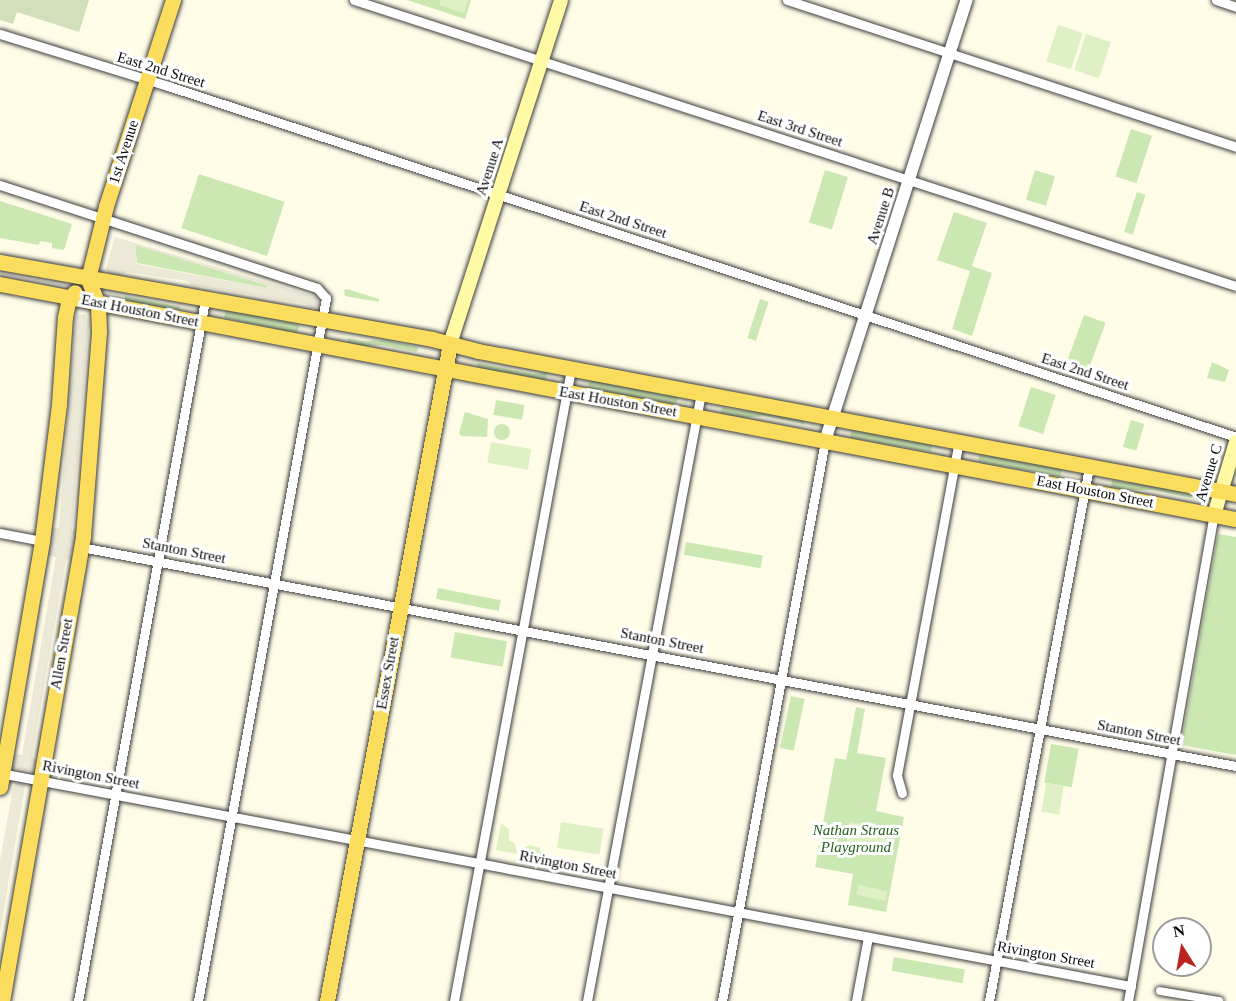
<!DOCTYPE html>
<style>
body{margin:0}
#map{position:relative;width:1236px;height:1001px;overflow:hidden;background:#fffce8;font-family:"Times New Roman",serif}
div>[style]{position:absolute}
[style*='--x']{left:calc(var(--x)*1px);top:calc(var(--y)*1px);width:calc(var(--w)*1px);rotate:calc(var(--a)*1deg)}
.green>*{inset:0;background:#cbe8b2;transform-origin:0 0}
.round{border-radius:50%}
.cemetery>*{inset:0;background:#d1dfbb}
.pitch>*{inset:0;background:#def0c4;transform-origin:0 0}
.plaza>*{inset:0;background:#ede9d9}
.roads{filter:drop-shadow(0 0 2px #3d3d3d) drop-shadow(0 0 2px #3d3d3d)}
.pedestrian>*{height:8px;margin:-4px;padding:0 4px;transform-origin:4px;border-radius:4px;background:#fff}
.minor>*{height:9px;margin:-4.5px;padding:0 4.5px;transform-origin:4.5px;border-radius:4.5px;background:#fff}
.tertiary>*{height:12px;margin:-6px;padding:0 6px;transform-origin:6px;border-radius:6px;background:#fff}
.secondary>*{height:14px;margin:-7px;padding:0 7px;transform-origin:7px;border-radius:7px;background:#fffaa3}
.primary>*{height:15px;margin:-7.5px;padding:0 7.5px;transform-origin:7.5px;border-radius:7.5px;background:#fadd5c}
span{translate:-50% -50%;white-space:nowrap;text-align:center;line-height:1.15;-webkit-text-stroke:6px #fff;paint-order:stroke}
.street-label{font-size:15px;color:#0a0a0a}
.park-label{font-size:15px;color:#26611b;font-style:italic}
.north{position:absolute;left:1152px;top:917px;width:60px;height:60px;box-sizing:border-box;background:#fff;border:2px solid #9d9d9d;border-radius:50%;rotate:349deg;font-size:16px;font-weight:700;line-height:24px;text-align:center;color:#0a0a0a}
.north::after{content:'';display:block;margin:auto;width:21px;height:27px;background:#ba2422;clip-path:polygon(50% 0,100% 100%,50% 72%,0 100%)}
</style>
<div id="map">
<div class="green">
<i style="clip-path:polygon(407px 0,471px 0,465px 19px)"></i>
<i style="left:1131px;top:129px;width:22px;height:50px;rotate:18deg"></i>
<i style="left:825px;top:170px;width:24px;height:55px;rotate:17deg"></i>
<i style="left:1035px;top:170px;width:21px;height:31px;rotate:17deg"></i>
<i style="left:199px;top:174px;width:90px;height:57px;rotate:18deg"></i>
<i style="left:1137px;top:192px;width:9px;height:42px;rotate:18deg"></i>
<i style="clip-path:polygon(0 201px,72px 224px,64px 250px,52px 248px,52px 243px,40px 241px,39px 245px,0 238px)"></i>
<i style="clip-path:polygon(954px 212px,987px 223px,972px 266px,992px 273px,972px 336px,952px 329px,970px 271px,937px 260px)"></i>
<i style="clip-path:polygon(135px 244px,266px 285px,266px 288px,137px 263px)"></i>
<i style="clip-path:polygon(347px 289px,379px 299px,379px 302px,345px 296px,344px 290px)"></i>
<i style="left:125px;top:296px;width:56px;height:4px;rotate:11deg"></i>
<i style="left:760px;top:299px;width:9px;height:41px;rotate:18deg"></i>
<i style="left:226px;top:309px;width:75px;height:9px;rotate:12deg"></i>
<i style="left:1084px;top:315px;width:23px;height:54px;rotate:20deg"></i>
<i style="clip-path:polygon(348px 338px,363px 341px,386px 340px,418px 347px,417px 352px,381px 345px,362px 346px,347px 343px)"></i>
<i style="clip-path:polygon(1212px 362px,1229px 370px,1225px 382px,1207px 378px)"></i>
<i style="clip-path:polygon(478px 363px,534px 374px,547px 372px,546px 381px,477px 367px)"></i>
<i style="left:590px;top:377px;width:90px;height:12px;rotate:11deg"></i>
<i style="left:1031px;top:387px;width:26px;height:41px;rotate:18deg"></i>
<i style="left:496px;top:400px;width:29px;height:15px;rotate:10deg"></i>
<i style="clip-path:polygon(722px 407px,742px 411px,765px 410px,805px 418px,804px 424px,765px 416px,742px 418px,721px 414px)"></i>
<i style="clip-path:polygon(465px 412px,488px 419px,487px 437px,461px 436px,459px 433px)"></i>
<i style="left:1131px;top:420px;width:14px;height:28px;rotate:17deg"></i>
<i class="round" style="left:494px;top:424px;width:16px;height:16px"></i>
<i style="left:852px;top:427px;width:82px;height:11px;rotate:10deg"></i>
<i style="left:980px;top:451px;width:84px;height:11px;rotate:10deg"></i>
<i style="clip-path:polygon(1112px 480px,1127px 483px,1147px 481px,1194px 491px,1191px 498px,1153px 490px,1127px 490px,1111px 487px)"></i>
<i style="clip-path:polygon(1218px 534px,1236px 537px,1236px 755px,1181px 745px)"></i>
<i style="left:686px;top:542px;width:78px;height:13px;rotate:10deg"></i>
<i style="left:438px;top:588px;width:64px;height:11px;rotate:11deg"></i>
<i style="left:455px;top:632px;width:53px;height:26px;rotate:10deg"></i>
<i style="left:791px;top:696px;width:14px;height:53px;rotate:12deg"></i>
<i style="clip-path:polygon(856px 707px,865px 709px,857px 753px,886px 758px,876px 811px,904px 817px,886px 912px,848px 905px,853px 874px,815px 867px,835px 758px,846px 760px)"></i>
<i style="left:1051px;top:744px;width:28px;height:39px;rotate:10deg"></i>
<i style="left:894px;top:957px;width:72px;height:14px;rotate:10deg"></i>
</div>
<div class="cemetery">
<i style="clip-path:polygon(0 0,89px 0,79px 32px,17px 12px,13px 24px,0 20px)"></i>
</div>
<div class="pitch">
<i style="clip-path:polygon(441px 0,468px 0,464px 13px,439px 5px)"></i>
<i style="left:1058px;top:25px;width:26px;height:38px;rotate:18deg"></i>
<i style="left:1086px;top:34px;width:26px;height:38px;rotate:18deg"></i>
<i style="left:491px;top:442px;width:41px;height:21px;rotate:10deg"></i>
<i style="left:1046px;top:783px;width:18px;height:29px;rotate:9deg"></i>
<i style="left:561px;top:822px;width:43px;height:26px;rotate:9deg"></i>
<i style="left:850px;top:822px;width:45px;height:25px;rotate:10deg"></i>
<i style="clip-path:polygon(501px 823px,509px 829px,509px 840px,515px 844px,517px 854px,496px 850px)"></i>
<i style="clip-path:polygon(530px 845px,540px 848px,542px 858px,521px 854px,524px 848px)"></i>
<i style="left:858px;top:885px;width:30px;height:10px;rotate:12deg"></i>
</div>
<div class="plaza">
<i style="clip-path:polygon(evenodd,115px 237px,317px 297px,318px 305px,314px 309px,305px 304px,191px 285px,187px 281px,127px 272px,120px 276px,109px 273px,106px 268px,115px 237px,135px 245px,266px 285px,266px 288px,137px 264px,135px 245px)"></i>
<i style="clip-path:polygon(85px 314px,89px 323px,72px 530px,79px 531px,74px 560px,66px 559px,32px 757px,39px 760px,36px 772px,10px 767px,12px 754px,22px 755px,56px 557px,47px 556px,51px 527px,59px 528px,75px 321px,77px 315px)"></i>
<i style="clip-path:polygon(18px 781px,23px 782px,25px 786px,0 933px,0 860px,13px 789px)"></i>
</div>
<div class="roads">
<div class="pedestrian">
<i style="--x:1160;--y:991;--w:60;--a:9.6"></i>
</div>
<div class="minor">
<i style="--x:354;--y:0;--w:927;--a:17.97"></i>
<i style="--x:787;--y:0;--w:472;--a:18.1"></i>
<i style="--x:1216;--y:0;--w:21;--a:19"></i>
<i style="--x:0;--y:34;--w:176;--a:17.2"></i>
<i style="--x:168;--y:86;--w:1124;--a:18.19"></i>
<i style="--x:0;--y:185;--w:333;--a:18"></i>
<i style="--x:317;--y:288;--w:13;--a:48"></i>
<i style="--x:326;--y:298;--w:715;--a:100.32"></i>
<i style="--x:0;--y:533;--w:43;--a:10.8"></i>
<i style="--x:81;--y:547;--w:1176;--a:10.74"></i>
<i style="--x:0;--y:773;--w:1151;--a:10.67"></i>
<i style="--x:902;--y:793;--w:19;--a:-106"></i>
<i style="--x:897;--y:775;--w:339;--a:-79.5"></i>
<i style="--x:78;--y:1001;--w:712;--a:-79.73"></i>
<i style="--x:454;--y:1001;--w:643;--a:-79.51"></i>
<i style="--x:587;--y:1001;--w:619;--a:-79.38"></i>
<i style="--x:722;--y:1001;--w:569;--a:-79.58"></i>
<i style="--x:856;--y:1001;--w:65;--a:-79.4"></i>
<i style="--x:989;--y:1001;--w:543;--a:-79.39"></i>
<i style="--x:1128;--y:1001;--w:494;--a:-80"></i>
</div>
<div class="tertiary">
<i style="--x:825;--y:441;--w:463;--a:-72.2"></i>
</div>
<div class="secondary">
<i style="--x:450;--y:344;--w:361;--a:-72.1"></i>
<i style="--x:1214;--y:515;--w:76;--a:-73.2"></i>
</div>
<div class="primary">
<i style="--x:0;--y:262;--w:439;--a:10.1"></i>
<i style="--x:432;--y:339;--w:48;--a:14.6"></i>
<i style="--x:478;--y:351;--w:771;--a:10.68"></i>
<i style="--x:0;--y:284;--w:1258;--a:10.77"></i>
<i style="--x:0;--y:787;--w:250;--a:-80.3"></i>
<i style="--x:42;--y:541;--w:138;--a:-82.9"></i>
<i style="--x:59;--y:404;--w:87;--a:-86.1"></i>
<i style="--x:65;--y:317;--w:19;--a:-78"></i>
<i style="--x:69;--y:298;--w:8;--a:-45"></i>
<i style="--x:2;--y:1001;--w:472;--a:-80.1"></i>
<i style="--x:83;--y:536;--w:205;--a:-85.5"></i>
<i style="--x:99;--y:332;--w:28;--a:-92"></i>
<i style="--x:98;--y:304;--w:27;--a:-112"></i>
<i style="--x:88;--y:279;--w:75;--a:-76.1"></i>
<i style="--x:106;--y:206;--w:217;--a:-72"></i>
<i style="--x:327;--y:1001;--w:668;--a:-79.4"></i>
</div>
</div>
<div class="street-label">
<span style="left:161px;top:70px;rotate:17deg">East 2nd Street</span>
<span style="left:800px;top:129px;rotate:18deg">East 3rd Street</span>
<span style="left:124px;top:152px;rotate:-72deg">1st Avenue</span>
<span style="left:490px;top:167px;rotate:-72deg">Avenue A</span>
<span style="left:881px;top:216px;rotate:-72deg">Avenue B</span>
<span style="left:623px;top:220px;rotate:18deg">East 2nd Street</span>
<span style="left:140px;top:311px;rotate:11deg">East Houston Street</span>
<span style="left:1085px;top:372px;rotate:18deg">East 2nd Street</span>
<span style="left:618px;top:402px;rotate:10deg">East Houston Street</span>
<span style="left:1209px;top:473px;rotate:-73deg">Avenue C</span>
<span style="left:1095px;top:492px;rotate:11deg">East Houston Street</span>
<span style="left:184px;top:551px;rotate:11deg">Stanton Street</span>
<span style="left:662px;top:641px;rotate:11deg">Stanton Street</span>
<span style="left:62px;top:654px;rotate:-80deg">Allen Street</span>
<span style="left:388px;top:673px;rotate:-80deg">Essex Street</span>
<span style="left:1139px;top:733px;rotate:11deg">Stanton Street</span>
<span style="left:91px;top:775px;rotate:11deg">Rivington Street</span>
<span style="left:568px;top:865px;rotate:11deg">Rivington Street</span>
<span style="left:1046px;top:955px;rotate:10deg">Rivington Street</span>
</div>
<div class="park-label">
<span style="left:856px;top:839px">Nathan Straus<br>Playground</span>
</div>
<div class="north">N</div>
</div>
